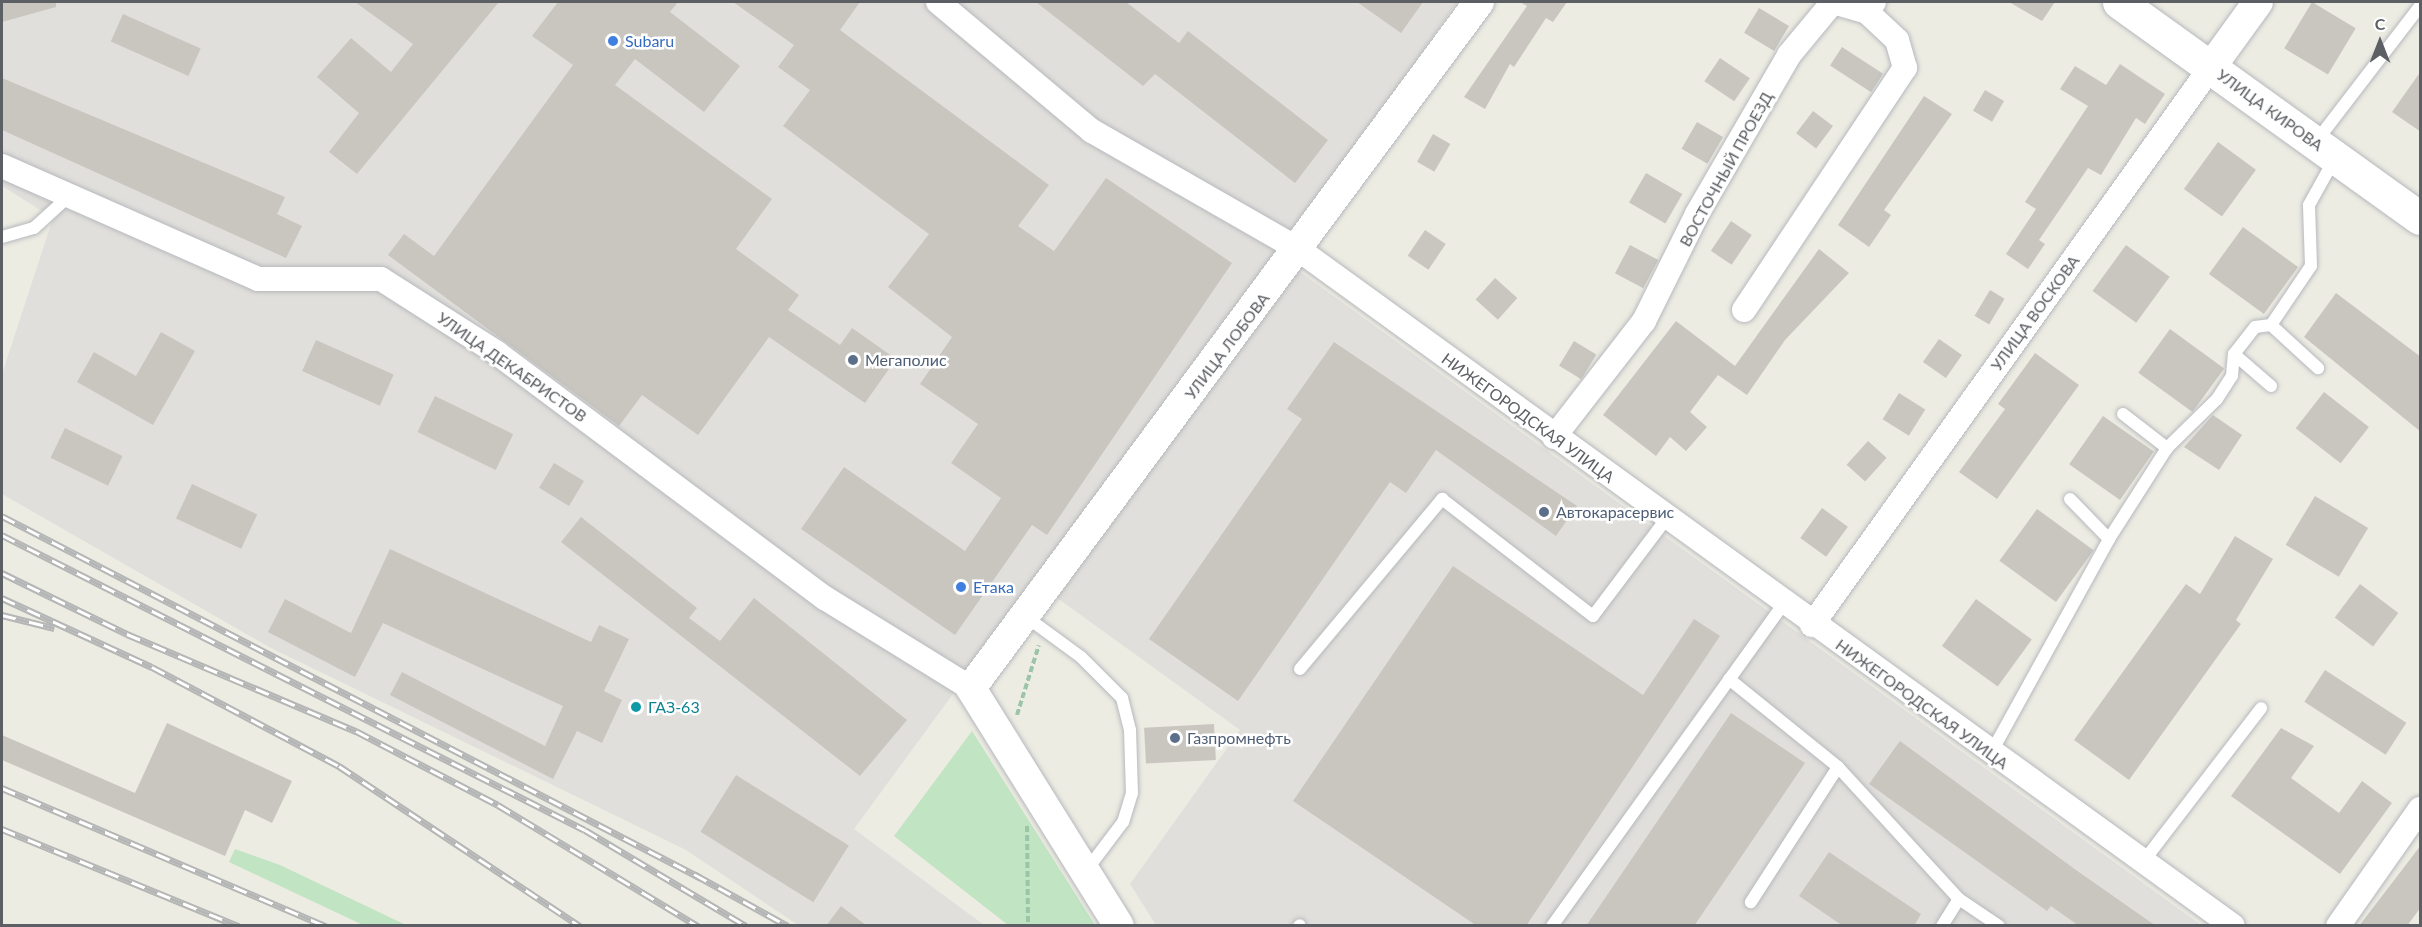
<!DOCTYPE html>
<meta charset="utf-8">
<style>
body{margin:0}
#map{position:relative;width:2422px;height:927px;overflow:hidden;background:#edece3;font-family:Lato,sans-serif}
div>[style]{position:absolute}
[style*='--x']{left:calc(var(--x)*1px);top:calc(var(--y)*1px);width:calc(var(--w)*1px);rotate:calc(var(--a)*1deg)}
.industrial>*{inset:0;background:#e1dfdb}
.green>*{inset:0;background:#c1e4c2}
.building>*{inset:0;background:#c9c6c0;transform-origin:0 0}
.path>*{height:4px;margin-top:-2px;transform-origin:0;background:repeating-linear-gradient(90deg,#9bc4a8 0 6px,transparent 0 9px)}
.roads{filter:drop-shadow(0 0 2px #b6b9bd) drop-shadow(0 0 2px #b6b9bd)}
.service>*{height:12px;margin:-6px;padding:0 6px;transform-origin:6px;border-radius:6px;background:#fff}
.minor>*{height:24px;margin:-12px;padding:0 12px;transform-origin:12px;border-radius:12px;background:#fff}
.tertiary>*{height:30px;margin:-15px;padding:0 15px;transform-origin:15px;border-radius:15px;background:#fff}
.secondary>*{height:33px;margin:-16.5px;padding:0 16.5px;transform-origin:16.5px;border-radius:16.5px;background:#fff}
.rail>*{height:7px;margin-top:-3.5px;transform-origin:0;background:repeating-linear-gradient(90deg,#fff 0 14px,#b4b5b5 0 28px);box-sizing:border-box;border-block:2px solid #b4b5b5}
.dots>*{width:16px;height:16px;translate:-50% -50%;box-sizing:border-box;border:3px solid #fff;border-radius:50%}
span{translate:-50% -50%;white-space:nowrap;text-align:center;line-height:1.15;-webkit-text-stroke:5px #fff;paint-order:stroke}
.shop-label{font-size:16px;color:#366cbe}
.left{translate:0 -50%;text-align:left}
.street-label{font-size:16px;color:#5c5f63}
.service-label{font-size:16px;color:#4e5e75}
.culture-label{font-size:16px;color:#0d838f}
.frame{position:absolute;inset:0;border:3px solid #5c5f63;pointer-events:none}
.north{position:absolute;left:2350px;top:12px;width:60px;height:60px;-webkit-text-stroke:4px #fff;paint-order:stroke;rotate:0deg;font-size:16px;font-weight:700;line-height:24px;text-align:center;color:#5c5f63}
.north::after{content:'';display:block;margin:auto;width:21px;height:27px;background:#5c5f63;clip-path:polygon(50% 0,100% 100%,50% 72%,0 100%)}
</style>
<div id="map">
<div class="industrial">
<i style="clip-path:polygon(2px 2px,1457px 2px,1281px 258px,2201px 925px,1156px 925px,1130px 884px,1240px 730px,1035px 582px,854px 829px,984px 925px,798px 925px,686px 850px,269px 647px,2px 494px,2px 374px,53px 218px,2px 186px)"></i>
</div>
<div class="green">
<i style="clip-path:polygon(972px 731px,1095px 925px,1008px 925px,894px 836px)"></i>
<i style="clip-path:polygon(235px 849px,280px 865px,406px 925px,363px 925px,229px 862px)"></i>
</div>
<div class="building">
<i style="clip-path:polygon(2px 2px,56px 2px,56px 7px,2px 22px)"></i>
<i style="clip-path:polygon(355px 2px,499px 2px,357px 174px,329px 152px,359px 113px,317px 77px,351px 38px,391px 72px,413px 44px)"></i>
<i style="clip-path:polygon(558px 2px,678px 2px,670px 12px,740px 66px,704px 112px,635px 59px,615px 85px,772px 199px,736px 249px,799px 295px,788px 310px,840px 345px,852px 328px,896px 359px,865px 403px,769px 337px,698px 435px,642px 395px,619px 426px,388px 255px,404px 234px,434px 256px,573px 65px,532px 36px)"></i>
<i style="clip-path:polygon(733px 2px,860px 2px,840px 30px,1049px 185px,1018px 226px,1054px 251px,1106px 178px,1232px 263px,1047px 535px,1032px 525px,955px 635px,801px 529px,844px 467px,965px 551px,1001px 498px,951px 463px,978px 424px,920px 384px,952px 337px,888px 287px,929px 234px,783px 126px,810px 90px,778px 67px,794px 45px)"></i>
<i style="clip-path:polygon(1036px 2px,1126px 2px,1179px 43px,1188px 31px,1328px 140px,1295px 183px,1155px 74px,1143px 86px)"></i>
<i style="clip-path:polygon(1357px 2px,1423px 2px,1401px 33px)"></i>
<i style="clip-path:polygon(1520px 2px,1567px 2px,1553px 22px,1546px 18px,1514px 67px,1510px 64px,1485px 109px,1464px 97px,1527px 6px)"></i>
<i style="clip-path:polygon(2009px 2px,2055px 2px,2042px 21px)"></i>
<i style="left:2312px;top:2px;width:51px;height:54px;rotate:31deg"></i>
<i style="left:1759px;top:8px;width:35px;height:29px;rotate:31deg"></i>
<i style="left:123px;top:14px;width:85px;height:30px;rotate:24deg"></i>
<i style="left:1842px;top:47px;width:49px;height:22px;rotate:33deg"></i>
<i style="left:1720px;top:58px;width:36px;height:28px;rotate:34deg"></i>
<i style="clip-path:polygon(2120px 64px,2165px 94px,2145px 124px,2136px 118px,2101px 175px,2088px 168px,2039px 240px,2045px 244px,2028px 269px,2006px 254px,2036px 209px,2025px 202px,2088px 106px,2060px 89px,2075px 66px,2106px 85px)"></i>
<i style="clip-path:polygon(2421px 71px,2421px 132px,2392px 112px)"></i>
<i style="clip-path:polygon(2px 78px,285px 197px,277px 214px,302px 226px,286px 258px,2px 130px)"></i>
<i style="left:1985px;top:90px;width:22px;height:24px;rotate:30deg"></i>
<i style="clip-path:polygon(1924px 96px,1952px 114px,1884px 210px,1891px 215px,1869px 247px,1838px 225px)"></i>
<i style="left:1813px;top:111px;width:25px;height:28px;rotate:37deg"></i>
<i style="left:1697px;top:122px;width:30px;height:31px;rotate:30deg"></i>
<i style="left:1433px;top:134px;width:20px;height:32px;rotate:30deg"></i>
<i style="left:2218px;top:142px;width:47px;height:58px;rotate:36deg"></i>
<i style="left:1646px;top:173px;width:42px;height:34px;rotate:30deg"></i>
<i style="left:1731px;top:221px;width:25px;height:36px;rotate:34deg"></i>
<i style="left:2243px;top:227px;width:68px;height:58px;rotate:36deg"></i>
<i style="left:1425px;top:230px;width:25px;height:31px;rotate:34deg"></i>
<i style="left:1630px;top:245px;width:32px;height:32px;rotate:28deg"></i>
<i style="left:2126px;top:245px;width:54px;height:57px;rotate:36deg"></i>
<i style="clip-path:polygon(1819px 249px,1849px 273px,1785px 340px,1747px 395px,1718px 375px,1690px 412px,1707px 427px,1686px 451px,1670px 437px,1656px 456px,1603px 415px,1676px 321px,1735px 366px)"></i>
<i style="left:1495px;top:278px;width:30px;height:29px;rotate:42deg"></i>
<i style="left:1990px;top:290px;width:17px;height:30px;rotate:31deg"></i>
<i style="clip-path:polygon(2336px 293px,2421px 357px,2421px 432px,2304px 337px)"></i>
<i style="left:2170px;top:329px;width:67px;height:54px;rotate:36deg"></i>
<i style="clip-path:polygon(161px 332px,195px 351px,153px 425px,77px 382px,94px 352px,136px 376px)"></i>
<i style="left:1939px;top:339px;width:28px;height:28px;rotate:35deg"></i>
<i style="left:316px;top:340px;width:85px;height:34px;rotate:24deg"></i>
<i style="left:1574px;top:341px;width:26px;height:29px;rotate:31deg"></i>
<i style="clip-path:polygon(1334px 342px,1577px 506px,1556px 536px,1436px 450px,1406px 493px,1390px 482px,1238px 701px,1149px 639px,1302px 419px,1287px 409px)"></i>
<i style="clip-path:polygon(2035px 353px,2079px 385px,1997px 499px,1959px 472px,2005px 409px,1998px 404px)"></i>
<i style="left:2324px;top:392px;width:57px;height:46px;rotate:38deg"></i>
<i style="left:1899px;top:393px;width:31px;height:31px;rotate:32deg"></i>
<i style="left:435px;top:396px;width:87px;height:40px;rotate:26deg"></i>
<i style="clip-path:polygon(2213px 415px,2242px 435px,2219px 470px,2184px 447px)"></i>
<i style="left:2103px;top:416px;width:62px;height:59px;rotate:35deg"></i>
<i style="left:65px;top:428px;width:64px;height:33px;rotate:26deg"></i>
<i style="left:1868px;top:441px;width:25px;height:32px;rotate:42deg"></i>
<i style="left:554px;top:463px;width:35px;height:29px;rotate:31deg"></i>
<i style="left:192px;top:484px;width:72px;height:38px;rotate:25deg"></i>
<i style="left:2315px;top:496px;width:62px;height:57px;rotate:31deg"></i>
<i style="left:1822px;top:508px;width:32px;height:37px;rotate:36deg"></i>
<i style="left:2037px;top:509px;width:70px;height:64px;rotate:36deg"></i>
<i style="clip-path:polygon(581px 517px,697px 608px,689px 618px,720px 641px,754px 598px,907px 720px,860px 776px,561px 542px)"></i>
<i style="clip-path:polygon(2235px 536px,2273px 559px,2236px 620px,2241px 624px,2129px 780px,2074px 740px,2186px 584px,2200px 594px)"></i>
<i style="clip-path:polygon(390px 549px,591px 642px,599px 625px,629px 639px,604px 691px,622px 700px,602px 743px,577px 731px,553px 779px,390px 695px,402px 672px,545px 746px,563px 706px,383px 623px,355px 677px,268px 632px,285px 599px,351px 633px)"></i>
<i style="clip-path:polygon(1453px 566px,1643px 695px,1694px 619px,1720px 636px,1526px 926px,1477px 926px,1293px 801px)"></i>
<i style="left:2360px;top:584px;width:48px;height:42px;rotate:37deg"></i>
<i style="left:1976px;top:599px;width:69px;height:58px;rotate:36deg"></i>
<i style="left:2325px;top:670px;width:97px;height:38px;rotate:33deg"></i>
<i style="clip-path:polygon(1731px 713px,1805px 763px,1694px 926px,1586px 926px)"></i>
<i style="clip-path:polygon(167px 723px,292px 781px,272px 823px,245px 810px,225px 856px,2px 760px,2px 735px,135px 793px)"></i>
<i style="left:1214px;top:724px;width:36px;height:70px;rotate:87deg"></i>
<i style="clip-path:polygon(2281px 728px,2314px 746px,2291px 778px,2339px 813px,2362px 781px,2392px 803px,2340px 874px,2231px 796px)"></i>
<i style="clip-path:polygon(1900px 741px,2076px 870px,2156px 926px,2079px 926px,2051px 906px,2047px 911px,1869px 784px)"></i>
<i style="left:736px;top:775px;width:133px;height:67px;rotate:32deg"></i>
<i style="clip-path:polygon(2421px 845px,2421px 907px,2407px 926px,2359px 926px)"></i>
<i style="clip-path:polygon(1829px 852px,1921px 914px,1914px 926px,1843px 926px,1799px 896px)"></i>
<i style="clip-path:polygon(841px 906px,867px 926px,826px 926px)"></i>
</div>
<div class="path">
<i style="--x:1017;--y:715;--w:73;--a:-72.6"></i>
<i style="--x:1027;--y:826;--w:100;--a:89.4"></i>
</div>
<div class="roads">
<div class="service">
<i style="--x:2315;--y:143;--w:173;--a:-52.5"></i>
<i style="--x:2;--y:237;--w:33;--a:-16"></i>
<i style="--x:34;--y:228;--w:47;--a:-42.4"></i>
<i style="--x:2271;--y:325;--w:64;--a:42.5"></i>
<i style="--x:2271;--y:386;--w:49;--a:-139.1"></i>
<i style="--x:2234;--y:354;--w:34;--a:-52"></i>
<i style="--x:2255;--y:327;--w:16;--a:-7"></i>
<i style="--x:2271;--y:325;--w:71;--a:-55.9"></i>
<i style="--x:2311;--y:266;--w:61;--a:-91.9"></i>
<i style="--x:2309;--y:205;--w:54;--a:-61"></i>
<i style="--x:2123;--y:414;--w:56;--a:37.7"></i>
<i style="--x:2167;--y:448;--w:70;--a:-44.4"></i>
<i style="--x:2217;--y:399;--w:27;--a:-57"></i>
<i style="--x:2232;--y:376;--w:22;--a:-85"></i>
<i style="--x:2070;--y:499;--w:56;--a:45.7"></i>
<i style="--x:2109;--y:539;--w:108;--a:-57.5"></i>
<i style="--x:1025;--y:616;--w:69;--a:36.2"></i>
<i style="--x:1081;--y:657;--w:58;--a:45"></i>
<i style="--x:1122;--y:698;--w:33;--a:76"></i>
<i style="--x:1130;--y:730;--w:63;--a:88.2"></i>
<i style="--x:1132;--y:793;--w:30;--a:107"></i>
<i style="--x:1123;--y:822;--w:61;--a:127.1"></i>
<i style="--x:1300;--y:669;--w:222;--a:-50.1"></i>
<i style="--x:1442;--y:499;--w:191;--a:37.8"></i>
<i style="--x:1593;--y:616;--w:121;--a:-53"></i>
<i style="--x:1729;--y:679;--w:140;--a:38.9"></i>
<i style="--x:1838;--y:767;--w:161;--a:122.8"></i>
<i style="--x:1991;--y:753;--w:244;--a:-61.1"></i>
<i style="--x:1838;--y:767;--w:179;--a:47.5"></i>
<i style="--x:2143;--y:862;--w:194;--a:-52.5"></i>
<i style="--x:1299;--y:926;--w:1;--a:-45"></i>
<i style="--x:1552;--y:926;--w:396;--a:-54.3"></i>
<i style="--x:1942;--y:926;--w:32;--a:-58"></i>
<i style="--x:1959;--y:899;--w:48;--a:34"></i>
</div>
<div class="minor">
<i style="--x:938;--y:2;--w:201;--a:40"></i>
<i style="--x:1092;--y:131;--w:237;--a:29.8"></i>
<i style="--x:1298;--y:249;--w:1154;--a:35.91"></i>
<i style="--x:2;--y:166;--w:280;--a:23.8"></i>
<i style="--x:258;--y:279;--w:123;--a:0"></i>
<i style="--x:381;--y:279;--w:138;--a:32.5"></i>
<i style="--x:497;--y:353;--w:409;--a:36.8"></i>
<i style="--x:825;--y:598;--w:172;--a:31.7"></i>
<i style="--x:1744;--y:310;--w:291;--a:-56.4"></i>
<i style="--x:1905;--y:68;--w:29;--a:-106"></i>
<i style="--x:1897;--y:40;--w:41;--a:-137"></i>
<i style="--x:1554;--y:437;--w:147;--a:-52.2"></i>
<i style="--x:1644;--y:321;--w:119;--a:-63.6"></i>
<i style="--x:1697;--y:214;--w:184;--a:-59.9"></i>
<i style="--x:1789;--y:55;--w:69;--a:-50.3"></i>
<i style="--x:1833;--y:2;--w:35;--a:16"></i>
<i style="--x:1867;--y:12;--w:12;--a:-55"></i>
<i style="--x:1812;--y:625;--w:686;--a:-54.43"></i>
<i style="--x:2338;--y:926;--w:143;--a:-55"></i>
</div>
<div class="tertiary">
<i style="--x:2211;--y:67;--w:80;--a:-54.1"></i>
<i style="--x:1119;--y:926;--w:280;--a:-121.9"></i>
<i style="--x:971;--y:688;--w:854;--a:-53.48"></i>
</div>
<div class="secondary">
<i style="--x:2119;--y:2;--w:370;--a:35.7"></i>
</div>
</div>
<div class="rail">
<i style="--x:2;--y:516;--w:787;--a:27.38"></i>
<i style="--x:2;--y:535;--w:653;--a:26.84"></i>
<i style="--x:585;--y:830;--w:187;--a:30.8"></i>
<i style="--x:2;--y:573;--w:139;--a:26"></i>
<i style="--x:127;--y:634;--w:249;--a:23"></i>
<i style="--x:356;--y:731;--w:160;--a:27.5"></i>
<i style="--x:498;--y:805;--w:234;--a:31.2"></i>
<i style="--x:2;--y:598;--w:165;--a:24.7"></i>
<i style="--x:152;--y:667;--w:212;--a:27.9"></i>
<i style="--x:339;--y:766;--w:289;--a:33.6"></i>
<i style="--x:2;--y:615;--w:54;--a:14"></i>
<i style="--x:2;--y:788;--w:352;--a:23.1"></i>
<i style="--x:2;--y:829;--w:256;--a:22.3"></i>
<i style="--x:694;--y:874;--w:107;--a:29"></i>
</div>
<div class="dots">
<i style="left:613px;top:41px;background:#3f7fe0"></i>
<i style="left:853px;top:360px;background:#5c6f8a"></i>
<i style="left:1544px;top:512px;background:#5c6f8a"></i>
<i style="left:961px;top:587px;background:#3f7fe0"></i>
<i style="left:636px;top:707px;background:#0f9aa8"></i>
<i style="left:1175px;top:738px;background:#5c6f8a"></i>
</div>
<div class="shop-label">
<span class="left" style="left:625px;top:41px">Subaru</span>
<span class="left" style="left:973px;top:587px">Етака</span>
</div>
<div class="street-label">
<span style="left:2270px;top:110px;rotate:36deg">УЛИЦА КИРОВА</span>
<span style="left:1726px;top:169px;rotate:-61deg">ВОСТОЧНЫЙ ПРОЕЗД</span>
<span style="left:2035px;top:313px;rotate:-54deg">УЛИЦА ВОСКОВА</span>
<span style="left:1227px;top:346px;rotate:-53deg">УЛИЦА ЛОБОВА</span>
<span style="left:512px;top:367px;rotate:35deg">УЛИЦА ДЕКАБРИСТОВ</span>
<span style="left:1528px;top:418px;rotate:36deg">НИЖЕГОРОДСКАЯ УЛИЦА</span>
<span style="left:1922px;top:704px;rotate:36deg">НИЖЕГОРОДСКАЯ УЛИЦА</span>
</div>
<div class="service-label">
<span class="left" style="left:865px;top:360px">Мегаполис</span>
<span class="left" style="left:1556px;top:512px">Автокарасервис</span>
<span class="left" style="left:1187px;top:738px">Газпромнефть</span>
</div>
<div class="culture-label">
<span class="left" style="left:648px;top:707px">ГАЗ-63</span>
</div>
<div class="frame"></div>
<div class="north">С</div>
</div>
